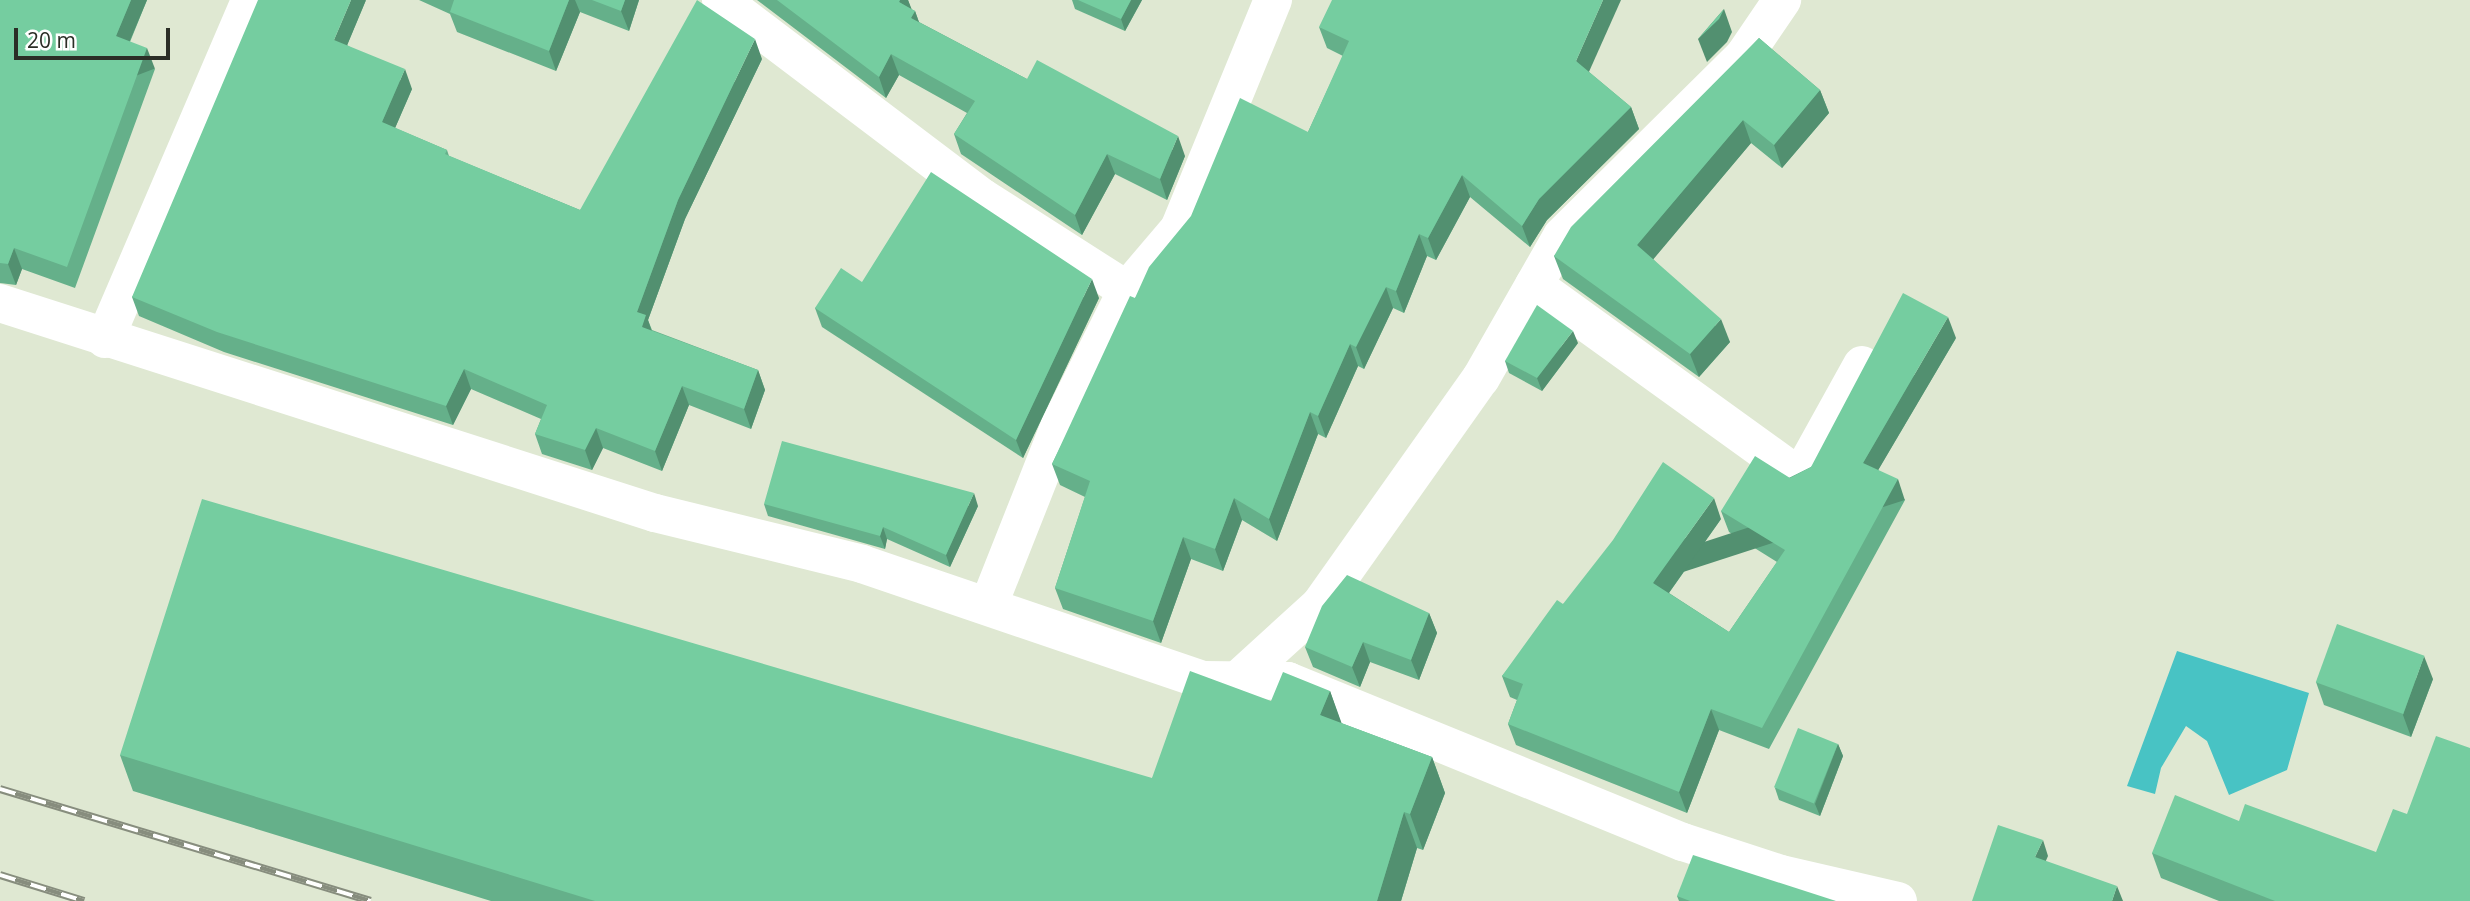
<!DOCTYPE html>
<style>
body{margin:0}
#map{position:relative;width:2470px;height:901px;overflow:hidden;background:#dfe8d2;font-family:"Open Sans",sans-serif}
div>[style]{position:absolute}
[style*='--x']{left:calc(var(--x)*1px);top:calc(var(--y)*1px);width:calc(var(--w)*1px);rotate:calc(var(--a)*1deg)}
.water>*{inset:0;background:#48c3c4}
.street>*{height:38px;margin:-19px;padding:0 19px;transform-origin:19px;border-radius:19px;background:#fff}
.rail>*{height:8px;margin-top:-4px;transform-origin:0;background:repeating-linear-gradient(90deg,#fff 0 16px,#878d7e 0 32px);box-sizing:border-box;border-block:2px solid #878d7e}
.wall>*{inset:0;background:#65b08a}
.shaded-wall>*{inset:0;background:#529070;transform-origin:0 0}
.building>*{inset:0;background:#75cda0;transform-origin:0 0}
span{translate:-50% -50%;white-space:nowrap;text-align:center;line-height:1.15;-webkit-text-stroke:5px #fff;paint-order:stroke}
.scale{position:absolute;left:14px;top:28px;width:156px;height:32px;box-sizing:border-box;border:4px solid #2b2e26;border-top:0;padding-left:9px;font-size:21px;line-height:24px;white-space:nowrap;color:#2b2e26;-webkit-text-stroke:5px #fff;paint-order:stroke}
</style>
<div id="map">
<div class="water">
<i style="clip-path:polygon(2177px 651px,2309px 693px,2287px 770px,2229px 795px,2207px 741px,2186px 726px,2161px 768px,2155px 794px,2127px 786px)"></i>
</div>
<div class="street">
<i style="--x:721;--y:0;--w:328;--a:37.1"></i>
<i style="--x:983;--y:198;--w:171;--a:32.6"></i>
<i style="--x:1534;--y:285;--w:328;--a:35.8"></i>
<i style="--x:1800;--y:477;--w:128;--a:-61"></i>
<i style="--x:0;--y:303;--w:688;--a:17.78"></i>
<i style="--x:655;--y:513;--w:213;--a:13.8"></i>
<i style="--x:862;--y:564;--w:360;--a:18.8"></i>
<i style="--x:1203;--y:680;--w:85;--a:0.7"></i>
<i style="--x:1288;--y:681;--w:427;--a:22.2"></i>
<i style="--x:1683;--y:842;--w:103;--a:18.1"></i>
<i style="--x:1781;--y:874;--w:120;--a:13"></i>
<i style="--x:105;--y:339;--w:369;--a:-66.8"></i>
<i style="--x:989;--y:604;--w:193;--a:-68.4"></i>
<i style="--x:1060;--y:425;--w:151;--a:-63.6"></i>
<i style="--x:1127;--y:290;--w:80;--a:-49.6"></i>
<i style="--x:1179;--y:229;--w:248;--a:-67.7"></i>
<i style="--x:1242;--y:676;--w:105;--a:-42.3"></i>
<i style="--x:1320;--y:605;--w:278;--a:-54.7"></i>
<i style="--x:1481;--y:378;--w:163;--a:-60.3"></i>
<i style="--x:1562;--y:236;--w:256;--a:-44.7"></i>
<i style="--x:1744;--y:56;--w:68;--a:-55.8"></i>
</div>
<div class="rail">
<i style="--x:0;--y:789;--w:387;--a:16.8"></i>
<i style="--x:0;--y:875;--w:88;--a:17.2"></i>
</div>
<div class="wall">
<i style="clip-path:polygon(0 0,147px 0,130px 42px,155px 69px,75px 288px,22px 269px,16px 285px,0 283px)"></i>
<i style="clip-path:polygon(366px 0,347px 45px,412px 89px,395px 128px,447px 150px,449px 156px,580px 210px,762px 59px,685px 219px,648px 320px,652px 330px,758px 370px,765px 390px,751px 429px,689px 405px,662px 471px,603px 448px,592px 470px,542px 454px,535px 434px,541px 419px,471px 389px,453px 425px,224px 352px,139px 316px,132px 297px)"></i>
<i style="clip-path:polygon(419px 0,639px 0,629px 31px,580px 12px,556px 71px,457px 32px,450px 14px)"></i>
<i style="clip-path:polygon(757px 0,908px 0,911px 9px,915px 11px,919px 22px,1027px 79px,1185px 156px,1167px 200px,1115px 174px,1082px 235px,961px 154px,954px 134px,967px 113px,899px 75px,886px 98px)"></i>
<i style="clip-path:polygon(1072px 0,1142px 0,1125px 31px,1075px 9px)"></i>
<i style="clip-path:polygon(1319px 27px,1589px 72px,1631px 107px,1639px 129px,1547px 220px,1530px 247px,1470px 197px,1436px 260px,1427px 256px,1404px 313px,1393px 308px,1364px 369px,1358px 366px,1326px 438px,1318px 434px,1277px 541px,1242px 520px,1223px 571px,1191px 559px,1161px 643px,1063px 609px,1055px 588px,1085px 497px,1060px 485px,1052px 464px,1135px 298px,1308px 132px,1343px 56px,1327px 48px)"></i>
<i style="clip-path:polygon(1759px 38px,1820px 90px,1829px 113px,1782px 168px,1751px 143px,1653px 259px,1730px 342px,1699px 377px,1563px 279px,1554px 256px)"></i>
<i style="clip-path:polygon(862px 282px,1099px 298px,1023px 458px,822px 327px,815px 308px)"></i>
<i style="clip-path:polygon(1956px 338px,1878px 470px,1905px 500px,1769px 749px,1719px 730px,1687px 813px,1516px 745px,1508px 724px,1517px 700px,1510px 697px,1502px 676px,1563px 604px,1721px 519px,1669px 593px,1729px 632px,1777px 562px,1729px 532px,1721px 511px,1811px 467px)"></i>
<i style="clip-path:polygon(1578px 343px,1542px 391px,1509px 373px,1505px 361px)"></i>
<i style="clip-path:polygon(764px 504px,978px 506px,950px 567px,887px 539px,885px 549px,768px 516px)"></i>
<i style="clip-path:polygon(1429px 613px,1437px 633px,1419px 680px,1370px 662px,1360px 687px,1313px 667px,1305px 647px)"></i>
<i style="clip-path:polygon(2433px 679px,2411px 737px,2324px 705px,2316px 682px)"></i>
<i style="clip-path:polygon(1330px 691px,1341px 723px,1432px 757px,1445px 793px,1423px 850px,1417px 848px,1401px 901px,491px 901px,133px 791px,120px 755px,1152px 778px,1271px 701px)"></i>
<i style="clip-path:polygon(1838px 744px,1843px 756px,1820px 816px,1779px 800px,1775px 788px)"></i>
<i style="clip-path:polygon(2239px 821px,2470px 901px,2219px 901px,2161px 878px,2152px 853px)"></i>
<i style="clip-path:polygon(1677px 896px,1836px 901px,1679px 901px)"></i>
</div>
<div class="shaded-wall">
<i style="clip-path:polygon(131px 0,147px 0,123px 57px,116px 36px)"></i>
<i style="clip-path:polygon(351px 0,366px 0,341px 60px,334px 40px)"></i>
<i style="clip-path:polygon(569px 0,575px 0,580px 12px,556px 71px,549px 51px)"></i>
<i style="clip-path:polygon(625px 0,639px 0,629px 31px,621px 11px)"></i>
<i style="clip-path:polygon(900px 0,908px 0,912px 10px,899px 2px)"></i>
<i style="clip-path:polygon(1131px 0,1142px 0,1125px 31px,1121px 19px)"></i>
<i style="clip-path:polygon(1603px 0,1621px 0,1584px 83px,1576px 61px)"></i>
<i style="clip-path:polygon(1724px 9px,1732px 32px,1727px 42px,1707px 62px,1698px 39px)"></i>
<i style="clip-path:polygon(915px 11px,922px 31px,911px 18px)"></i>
<i style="clip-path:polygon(755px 39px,762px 59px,685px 219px,648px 320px,653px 335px,649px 346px,637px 312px,678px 200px)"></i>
<i style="left:147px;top:48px;width:22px;height:233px;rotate:69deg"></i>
<i style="clip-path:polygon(891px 54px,899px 75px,886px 98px,879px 77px)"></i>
<i style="clip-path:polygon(405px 69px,412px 89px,389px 142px,382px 122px)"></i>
<i style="clip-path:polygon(1820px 90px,1829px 113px,1782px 168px,1774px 145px)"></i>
<i style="clip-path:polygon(1631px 107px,1639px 129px,1547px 220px,1530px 247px,1522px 226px,1539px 199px)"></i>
<i style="clip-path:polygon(1743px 120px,1751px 143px,1646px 268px,1637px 245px)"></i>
<i style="clip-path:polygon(1178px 136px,1185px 156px,1167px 200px,1160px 179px)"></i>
<i style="clip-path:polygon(1107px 154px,1115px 174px,1082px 235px,1075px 215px)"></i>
<i style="clip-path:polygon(1462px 175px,1470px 197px,1436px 260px,1428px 238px)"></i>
<i style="clip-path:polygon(1419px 234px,1427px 256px,1404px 313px,1396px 291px)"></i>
<i style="clip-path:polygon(14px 248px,22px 269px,16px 285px,8px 264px)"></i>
<i style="clip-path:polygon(1092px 279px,1099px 298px,1023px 458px,1016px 440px)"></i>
<i style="clip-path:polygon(1386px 287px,1393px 308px,1364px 369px,1356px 347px)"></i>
<i style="clip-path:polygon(1948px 317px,1956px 338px,1870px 484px,1863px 463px)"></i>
<i style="clip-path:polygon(1721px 319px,1730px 342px,1699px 377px,1690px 354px)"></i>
<i style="clip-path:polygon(1573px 331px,1578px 343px,1542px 391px,1537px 378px)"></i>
<i style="clip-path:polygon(1350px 344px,1358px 366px,1326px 438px,1318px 416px)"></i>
<i style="clip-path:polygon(464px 369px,471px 389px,453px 425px,446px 406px)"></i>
<i style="clip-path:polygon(758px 370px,765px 390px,751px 429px,744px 409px)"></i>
<i style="clip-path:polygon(682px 386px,689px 405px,662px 471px,655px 451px)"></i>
<i style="clip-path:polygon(1310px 412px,1318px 434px,1277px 541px,1269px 519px)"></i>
<i style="clip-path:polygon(596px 428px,603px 448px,592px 470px,585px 450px)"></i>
<i style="left:1898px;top:479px;width:22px;height:284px;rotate:72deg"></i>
<i style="clip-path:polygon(974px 493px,978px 506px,950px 567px,946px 555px)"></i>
<i style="clip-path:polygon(1234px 498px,1242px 520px,1223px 571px,1215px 549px)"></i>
<i style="clip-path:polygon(1714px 498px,1721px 519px,1661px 604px,1653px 583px)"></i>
<i style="clip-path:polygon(883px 527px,887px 539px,885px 549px,880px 536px)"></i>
<i style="clip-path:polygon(1183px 537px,1191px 559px,1161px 643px,1153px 621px)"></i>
<i style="clip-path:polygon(1429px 613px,1437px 633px,1419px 680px,1411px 660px)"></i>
<i style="clip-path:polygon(1363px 642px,1370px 662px,1360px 687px,1352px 667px)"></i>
<i style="clip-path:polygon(2424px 656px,2433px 679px,2411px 737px,2403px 715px)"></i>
<i style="clip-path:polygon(1330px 691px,1343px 727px,1320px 715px)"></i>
<i style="clip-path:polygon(1711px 709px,1719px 730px,1687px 813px,1679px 792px)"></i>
<i style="clip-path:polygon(1838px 744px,1843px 756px,1820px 816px,1815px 804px)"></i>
<i style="clip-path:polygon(1432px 757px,1445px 793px,1423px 850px,1410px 814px)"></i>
<i style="clip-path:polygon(1404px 812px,1417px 848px,1401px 901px,1377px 901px)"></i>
<i style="clip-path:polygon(2043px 840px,2048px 856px,2041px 872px,2035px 857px)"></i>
<i style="clip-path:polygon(2117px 886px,2123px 901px,2112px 901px)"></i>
</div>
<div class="building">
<i style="clip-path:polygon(0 0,131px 0,116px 36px,147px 48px,67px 267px,14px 248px,8px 264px,0 263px)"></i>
<i style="clip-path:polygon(258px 0,351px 0,334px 40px,405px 69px,382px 122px,447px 150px,445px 154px,580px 210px,697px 0,755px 39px,678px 200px,637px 312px,646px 315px,642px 327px,758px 370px,744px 409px,682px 386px,655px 451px,596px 428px,585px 450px,535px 434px,547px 405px,464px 369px,446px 406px,217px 332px,132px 297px)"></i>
<i style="clip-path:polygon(454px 0,569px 0,549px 51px,450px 12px)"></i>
<i style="clip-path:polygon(592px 0,625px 0,621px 11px)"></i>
<i style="clip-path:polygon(777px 0,900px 0,899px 2px,915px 11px,911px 18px,1027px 79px,1037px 60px,1178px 136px,1160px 179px,1107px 154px,1075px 215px,954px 134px,975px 101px,891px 54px,879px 77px)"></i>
<i style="clip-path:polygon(1078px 0,1131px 0,1121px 19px)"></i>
<i style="clip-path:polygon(1332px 0,1603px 0,1576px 61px,1631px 107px,1539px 199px,1522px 226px,1462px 175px,1428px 238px,1419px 234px,1396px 291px,1386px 287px,1356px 347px,1350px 344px,1318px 416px,1310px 412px,1269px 519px,1234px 498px,1215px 549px,1183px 537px,1153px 621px,1055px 588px,1090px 481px,1052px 464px,1130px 296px,1135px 298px,1149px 267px,1191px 216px,1240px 98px,1308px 132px,1349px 41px,1319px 27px)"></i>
<i style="clip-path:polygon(1724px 9px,1719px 19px,1698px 39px)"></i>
<i style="clip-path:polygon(1759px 38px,1820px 90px,1774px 145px,1743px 120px,1637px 245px,1721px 319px,1690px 354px,1554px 256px,1571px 227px)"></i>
<i style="clip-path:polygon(931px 172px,1092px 279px,1016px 440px,815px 308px,841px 268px,862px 282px)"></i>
<i style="clip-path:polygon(1903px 293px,1948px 317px,1863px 463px,1898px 479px,1762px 728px,1711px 709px,1679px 792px,1508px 724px,1523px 684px,1502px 676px,1557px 600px,1563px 604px,1613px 540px,1663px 462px,1714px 498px,1653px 583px,1729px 632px,1785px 550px,1721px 511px,1755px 456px,1790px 478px,1811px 467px)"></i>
<i style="clip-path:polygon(1537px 305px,1573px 331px,1537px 378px,1505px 361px)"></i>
<i style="clip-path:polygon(782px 441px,974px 493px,946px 555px,883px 527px,880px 536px,764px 504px)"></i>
<i style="clip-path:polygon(202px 499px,1152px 778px,1190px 671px,1271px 701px,1283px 672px,1330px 691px,1320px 715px,1432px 757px,1410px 814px,1404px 812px,1377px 901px,595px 901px,120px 755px)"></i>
<i style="clip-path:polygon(1347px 575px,1429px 613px,1411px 660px,1363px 642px,1352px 667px,1305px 647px,1322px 606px)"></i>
<i style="left:2337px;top:624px;width:93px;height:62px;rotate:20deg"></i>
<i style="left:1798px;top:728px;width:43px;height:64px;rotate:22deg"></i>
<i style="clip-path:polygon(2436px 736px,2470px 748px,2470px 901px,2275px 901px,2152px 853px,2175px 795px,2239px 821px,2245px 804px,2376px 852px,2393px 809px,2407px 814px)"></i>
<i style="clip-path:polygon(1998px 825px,2043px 840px,2035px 857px,2117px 886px,2112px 901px,1972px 901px)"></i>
<i style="clip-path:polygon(1693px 855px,1836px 901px,1690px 901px,1677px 896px)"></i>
</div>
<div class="scale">20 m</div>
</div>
